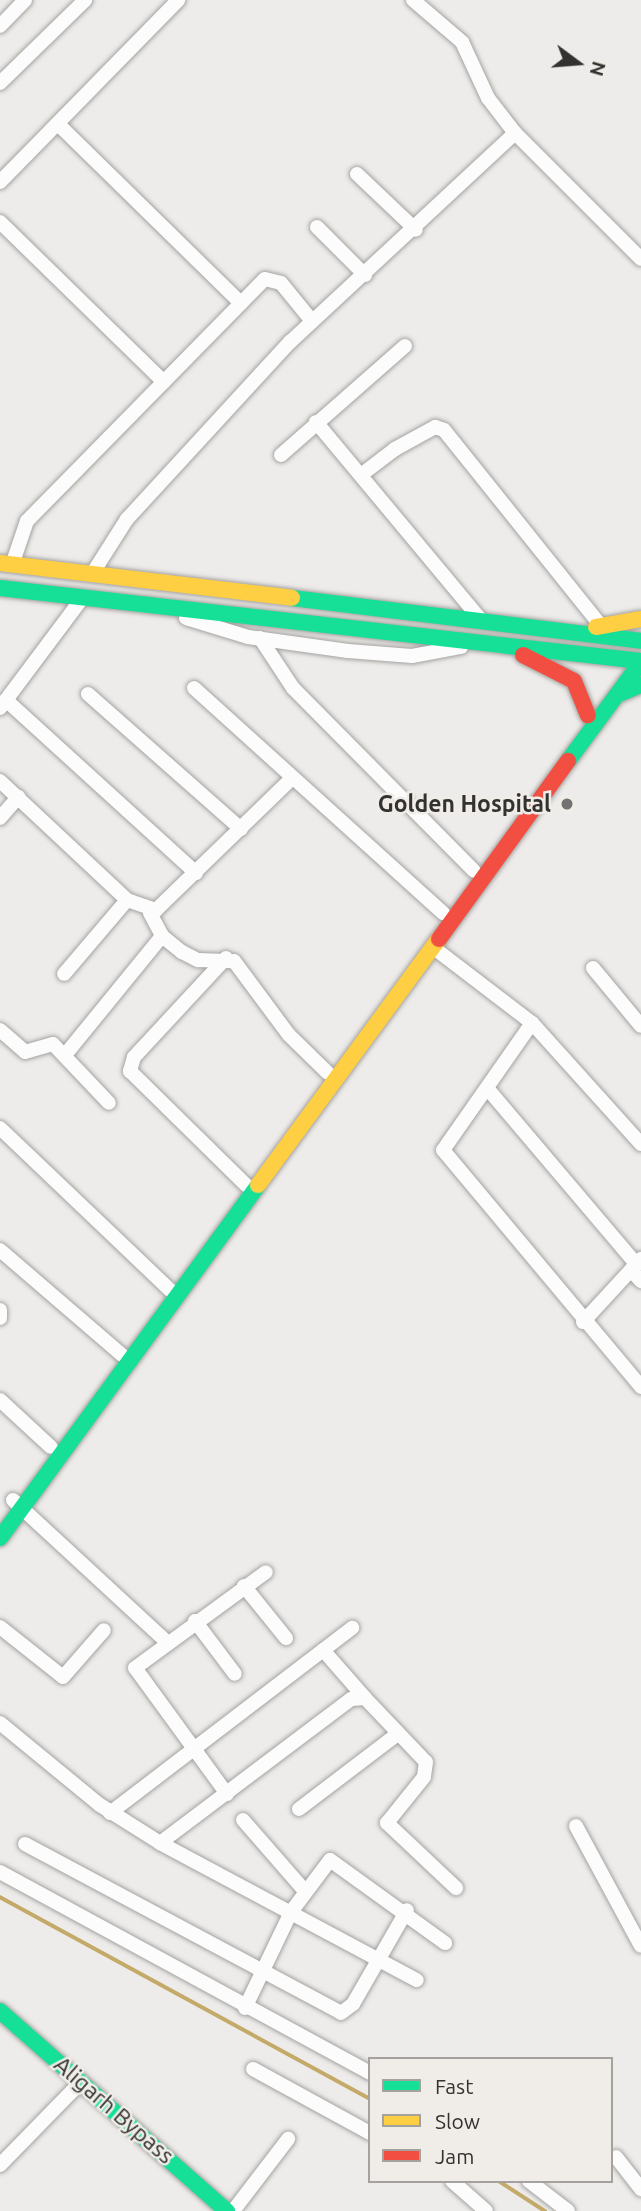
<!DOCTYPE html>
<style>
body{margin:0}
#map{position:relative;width:641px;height:2211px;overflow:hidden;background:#eeecea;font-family:Ubuntu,sans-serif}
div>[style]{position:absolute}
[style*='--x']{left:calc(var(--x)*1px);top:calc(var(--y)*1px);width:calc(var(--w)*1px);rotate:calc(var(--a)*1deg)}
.stream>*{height:3.5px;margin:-1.75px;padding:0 1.75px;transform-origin:1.75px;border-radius:1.75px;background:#c4aa69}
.roads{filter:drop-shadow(0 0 2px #a4a3a1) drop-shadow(0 0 2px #a4a3a1)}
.street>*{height:14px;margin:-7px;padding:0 7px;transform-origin:7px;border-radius:7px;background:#fcfcfc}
.fast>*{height:16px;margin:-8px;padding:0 8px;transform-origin:8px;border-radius:8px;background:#16e098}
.slow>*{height:16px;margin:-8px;padding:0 8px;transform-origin:8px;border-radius:8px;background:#ffcf43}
.jam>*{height:16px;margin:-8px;padding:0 8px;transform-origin:8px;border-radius:8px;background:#f24e42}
.dots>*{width:19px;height:19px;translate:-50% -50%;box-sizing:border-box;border:4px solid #f0ede8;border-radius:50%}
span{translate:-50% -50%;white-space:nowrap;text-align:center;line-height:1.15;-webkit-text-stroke:5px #f0ede8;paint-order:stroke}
.poi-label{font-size:23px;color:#333230;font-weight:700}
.right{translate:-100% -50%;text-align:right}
.street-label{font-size:23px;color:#333230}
.legend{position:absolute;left:368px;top:2057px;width:245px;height:126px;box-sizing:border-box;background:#f0ede8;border:2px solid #a4a29e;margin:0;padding:9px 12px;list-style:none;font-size:21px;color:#333230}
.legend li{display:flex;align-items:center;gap:14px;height:35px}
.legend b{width:35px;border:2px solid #a4a29e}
.north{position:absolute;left:543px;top:28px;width:70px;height:70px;-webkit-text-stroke:5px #f0ede8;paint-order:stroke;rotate:106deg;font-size:19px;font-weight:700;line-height:28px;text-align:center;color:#333230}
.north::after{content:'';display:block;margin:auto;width:24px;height:32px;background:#333230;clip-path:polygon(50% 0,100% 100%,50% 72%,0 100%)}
</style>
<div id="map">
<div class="stream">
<i style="--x:0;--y:1897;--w:422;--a:28.6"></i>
<i style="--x:499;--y:2181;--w:55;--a:33.1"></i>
</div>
<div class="roads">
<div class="street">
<i style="--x:413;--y:0;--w:65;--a:40.6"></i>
<i style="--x:462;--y:42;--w:62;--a:65.1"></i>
<i style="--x:488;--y:98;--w:44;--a:52.4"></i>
<i style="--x:515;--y:133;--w:178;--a:45"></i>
<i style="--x:0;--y:26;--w:36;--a:-46"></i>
<i style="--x:0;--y:83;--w:119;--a:-44.3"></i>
<i style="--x:60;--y:126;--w:253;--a:44.4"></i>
<i style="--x:357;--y:174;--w:81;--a:43.5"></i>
<i style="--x:0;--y:182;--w:255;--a:-45.6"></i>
<i style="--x:0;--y:222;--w:229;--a:44.3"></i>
<i style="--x:317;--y:227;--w:68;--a:45"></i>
<i style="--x:316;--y:422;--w:259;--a:50.2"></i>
<i style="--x:281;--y:455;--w:165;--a:-41.3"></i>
<i style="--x:361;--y:475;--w:43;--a:-37.4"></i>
<i style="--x:395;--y:449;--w:46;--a:-28.8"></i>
<i style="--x:435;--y:427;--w:9;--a:18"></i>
<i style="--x:444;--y:430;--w:253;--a:51.3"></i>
<i style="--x:12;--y:565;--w:46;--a:-71.2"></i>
<i style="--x:27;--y:521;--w:339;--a:-45.5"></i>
<i style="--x:265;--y:279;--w:16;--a:14"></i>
<i style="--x:281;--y:283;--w:49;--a:50.8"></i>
<i style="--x:92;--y:574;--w:65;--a:-57.5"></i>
<i style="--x:127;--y:519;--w:241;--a:-47.4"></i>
<i style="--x:290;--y:342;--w:307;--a:-42.9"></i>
<i style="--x:186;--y:618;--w:65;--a:17"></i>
<i style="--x:248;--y:637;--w:101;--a:8"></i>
<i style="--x:348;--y:651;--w:64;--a:4.5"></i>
<i style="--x:412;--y:656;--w:50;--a:-10.4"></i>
<i style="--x:260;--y:638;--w:60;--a:56.6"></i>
<i style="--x:293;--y:688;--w:257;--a:45.3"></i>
<i style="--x:194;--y:688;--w:336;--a:42.1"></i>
<i style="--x:88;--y:694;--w:204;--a:41.4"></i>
<i style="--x:6;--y:700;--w:257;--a:42.3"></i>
<i style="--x:0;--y:708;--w:139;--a:-53.2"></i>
<i style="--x:0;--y:781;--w:174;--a:43.1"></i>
<i style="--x:127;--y:900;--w:97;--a:130.4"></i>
<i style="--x:0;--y:818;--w:28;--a:-49"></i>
<i style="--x:127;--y:900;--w:31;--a:19"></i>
<i style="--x:156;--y:910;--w:190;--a:-44.1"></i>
<i style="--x:150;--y:913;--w:26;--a:62"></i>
<i style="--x:162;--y:936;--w:26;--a:39"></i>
<i style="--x:182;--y:952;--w:18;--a:27"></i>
<i style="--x:198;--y:960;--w:36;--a:2"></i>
<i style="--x:234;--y:961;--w:92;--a:53.4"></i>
<i style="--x:289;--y:1035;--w:54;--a:44.3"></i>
<i style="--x:434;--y:948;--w:123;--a:37.4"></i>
<i style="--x:532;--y:1023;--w:163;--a:48"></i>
<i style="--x:226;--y:958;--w:135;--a:132.9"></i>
<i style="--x:134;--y:1057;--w:15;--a:106"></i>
<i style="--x:130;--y:1071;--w:163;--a:44.5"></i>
<i style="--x:593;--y:968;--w:75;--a:50.4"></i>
<i style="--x:532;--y:1023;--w:155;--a:125"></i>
<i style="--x:443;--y:1150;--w:309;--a:50.1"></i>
<i style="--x:0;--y:1030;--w:33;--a:41"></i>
<i style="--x:25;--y:1052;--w:29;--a:-16"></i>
<i style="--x:53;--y:1044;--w:81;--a:46.5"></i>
<i style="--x:65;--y:1055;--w:154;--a:-50.8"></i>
<i style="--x:487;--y:1088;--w:231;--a:49.7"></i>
<i style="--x:0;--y:1128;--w:235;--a:43.6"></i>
<i style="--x:0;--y:1250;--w:161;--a:40.7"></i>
<i style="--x:631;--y:1270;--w:15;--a:48"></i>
<i style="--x:0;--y:1310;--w:8;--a:90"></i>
<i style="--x:583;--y:1322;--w:86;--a:-47.4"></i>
<i style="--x:0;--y:1400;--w:69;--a:42.7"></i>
<i style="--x:13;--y:1500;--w:208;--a:42.7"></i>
<i style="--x:244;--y:1586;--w:67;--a:51.1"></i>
<i style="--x:195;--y:1621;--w:66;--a:53"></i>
<i style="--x:0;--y:1627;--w:80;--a:38.4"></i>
<i style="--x:63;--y:1677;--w:62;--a:-48.9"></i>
<i style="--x:323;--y:1650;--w:64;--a:48.8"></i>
<i style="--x:0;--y:1723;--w:129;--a:39.4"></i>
<i style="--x:100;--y:1805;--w:71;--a:32.3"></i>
<i style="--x:160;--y:1843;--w:239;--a:-37"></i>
<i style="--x:351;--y:1699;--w:14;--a:-4"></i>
<i style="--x:365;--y:1698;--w:88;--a:46.4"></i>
<i style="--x:426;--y:1762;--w:15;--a:98"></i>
<i style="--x:424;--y:1777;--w:59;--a:128.8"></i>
<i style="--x:387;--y:1823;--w:95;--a:43.3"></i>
<i style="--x:227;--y:1794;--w:156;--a:-126.1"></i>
<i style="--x:135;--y:1668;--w:162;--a:-36.2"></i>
<i style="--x:299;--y:1809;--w:122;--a:-37.3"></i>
<i style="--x:110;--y:1813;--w:305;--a:-37.4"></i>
<i style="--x:243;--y:1820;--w:94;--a:48.9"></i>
<i style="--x:576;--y:1826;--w:136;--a:61.6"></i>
<i style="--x:160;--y:1843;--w:291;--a:28.1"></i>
<i style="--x:25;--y:1844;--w:358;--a:28.1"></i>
<i style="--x:341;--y:2013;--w:15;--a:-37"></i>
<i style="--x:353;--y:2004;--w:108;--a:-60.1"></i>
<i style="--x:0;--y:1872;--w:421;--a:28.5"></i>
<i style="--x:245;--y:2008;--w:106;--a:-64.4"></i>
<i style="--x:291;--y:1912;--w:65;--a:-53.1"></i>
<i style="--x:330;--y:1860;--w:142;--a:35.8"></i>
<i style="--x:253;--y:2069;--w:133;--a:28.7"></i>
<i style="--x:616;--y:2157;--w:41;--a:52"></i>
<i style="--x:0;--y:2165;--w:117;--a:-45.7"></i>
<i style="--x:452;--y:2181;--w:45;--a:41.4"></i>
<i style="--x:529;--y:2181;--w:49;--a:37.6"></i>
<i style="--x:233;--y:2211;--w:91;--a:-52.6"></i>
</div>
<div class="fast">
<i style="--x:0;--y:588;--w:645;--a:6.5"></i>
<i style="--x:292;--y:598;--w:352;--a:7"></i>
<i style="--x:617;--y:695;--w:26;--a:-23"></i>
<i style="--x:568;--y:761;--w:123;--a:-53.6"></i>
<i style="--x:0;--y:1538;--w:437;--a:-53.8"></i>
<i style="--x:0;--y:2011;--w:303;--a:41.4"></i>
</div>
<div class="slow">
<i style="--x:0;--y:563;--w:294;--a:6.8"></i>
<i style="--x:596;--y:627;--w:46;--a:-10.1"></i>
<i style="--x:258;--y:1185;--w:305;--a:-53.7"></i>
</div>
<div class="jam">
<i style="--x:523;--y:655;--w:57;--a:27"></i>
<i style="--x:574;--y:681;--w:37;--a:68"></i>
<i style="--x:439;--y:939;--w:220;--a:-54.1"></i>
</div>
</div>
<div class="dots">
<i style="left:567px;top:804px;background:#747371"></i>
</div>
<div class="poi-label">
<span class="right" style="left:551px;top:804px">Golden Hospital</span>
</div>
<div class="street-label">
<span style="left:114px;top:2110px;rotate:41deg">Aligarh Bypass</span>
</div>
<ul class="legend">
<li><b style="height:9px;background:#16e098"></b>Fast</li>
<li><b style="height:9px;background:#ffcf43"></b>Slow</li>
<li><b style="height:9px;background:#f24e42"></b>Jam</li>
</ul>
<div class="north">N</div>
</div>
